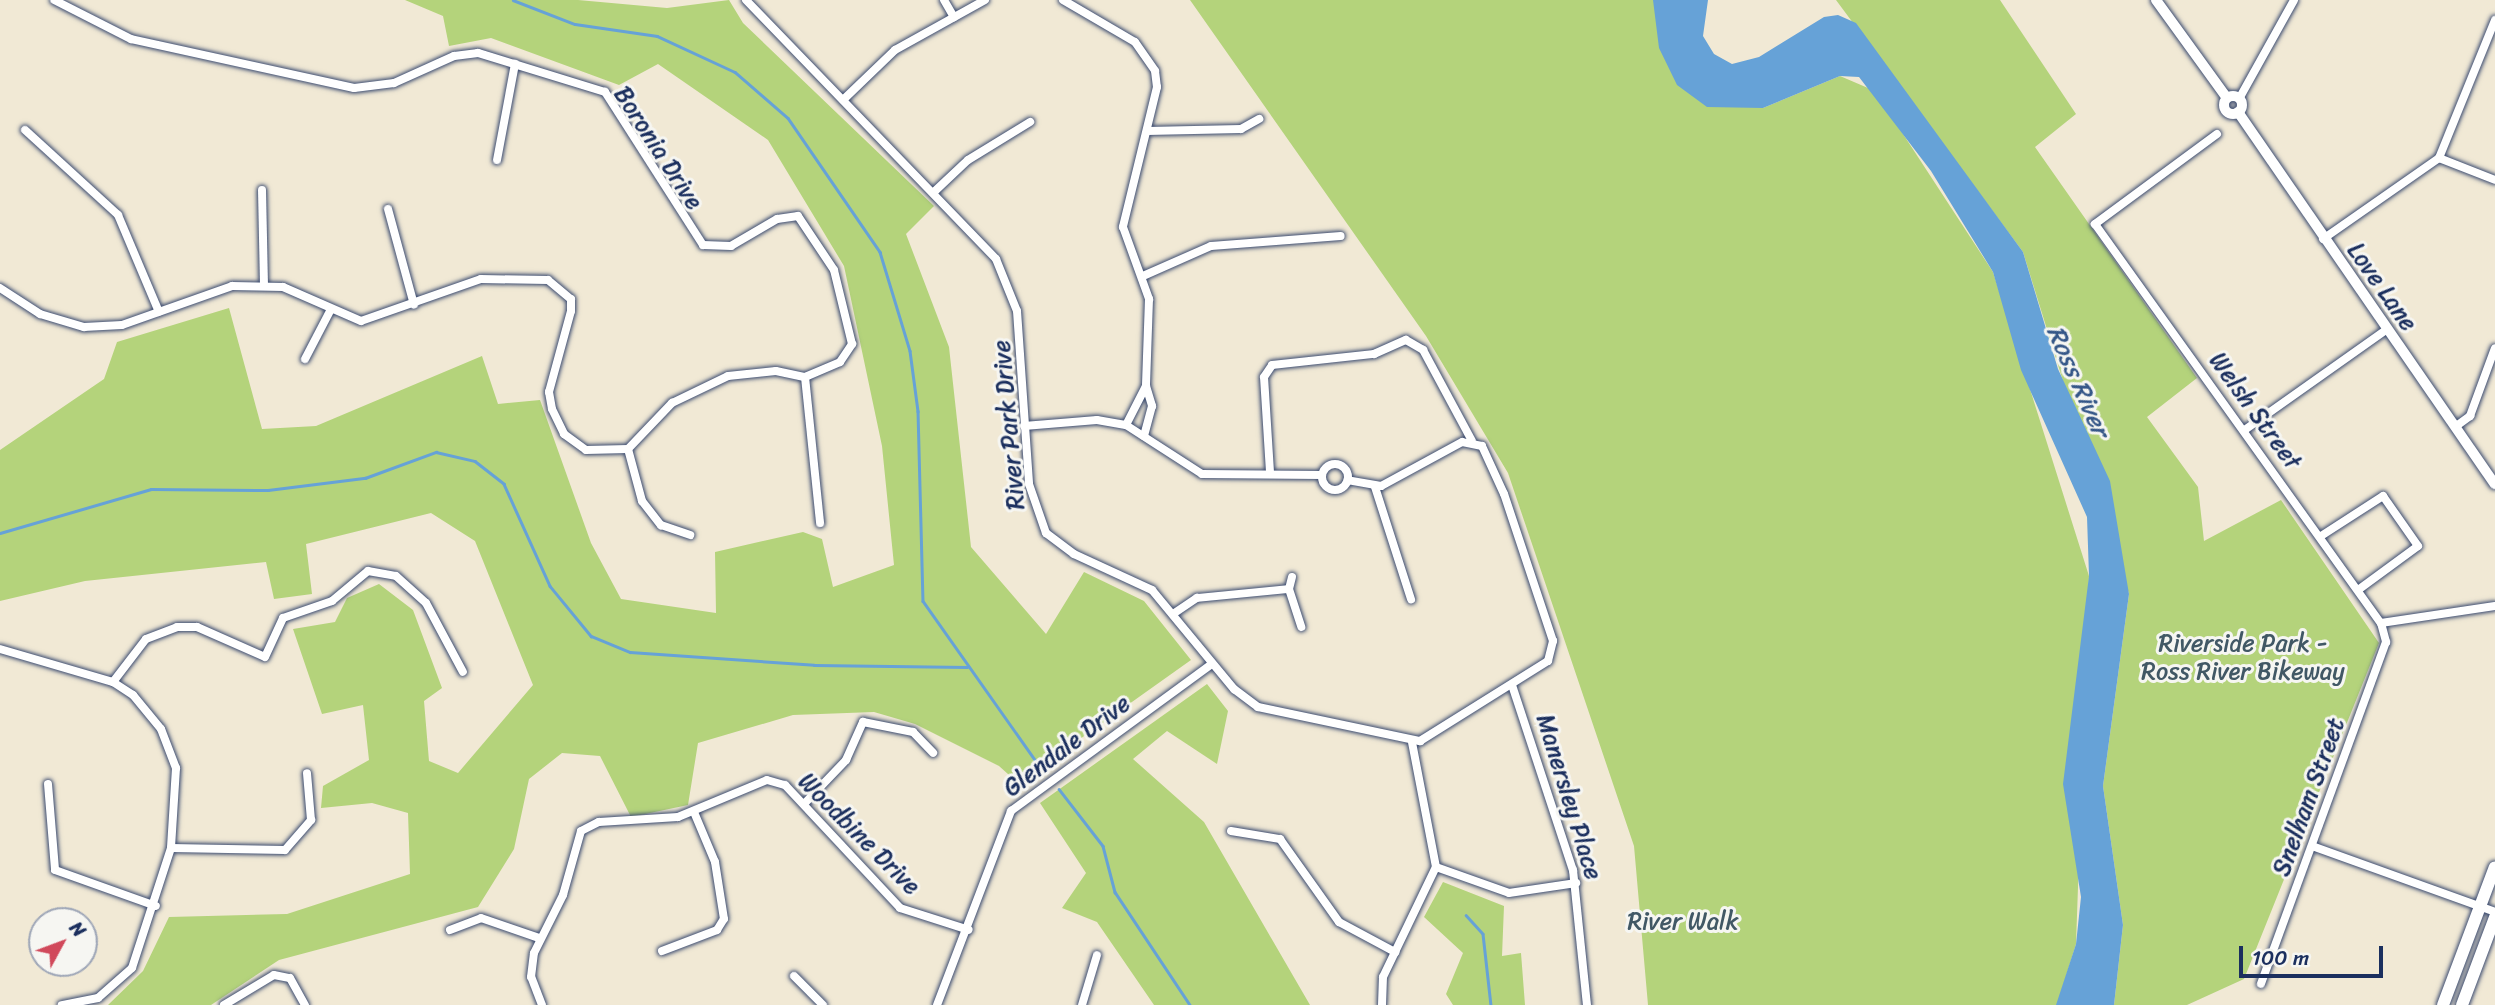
<!DOCTYPE html>
<style>
body{margin:0}
#map{position:relative;width:2495px;height:1005px;overflow:hidden;background:#f1e9d5;font-family:Sriracha,sans-serif}
div>[style]{position:absolute}
[style*='--x']{left:calc(var(--x)*1px);top:calc(var(--y)*1px);width:calc(var(--w)*1px);rotate:calc(var(--a)*1deg)}
.green>*{inset:0;background:#b4d37b}
.water>*{inset:0;background:#66a2d7}
.stream>*{height:2.5px;margin:-1.25px;padding:0 1.25px;transform-origin:1.25px;border-radius:1.25px;background:#66a2d7}
.roads{filter:drop-shadow(0 0 2px #3b4b70) drop-shadow(0 0 2px #3b4b70)}
.minor>*{height:8px;margin:-4px;padding:0 4px;transform-origin:4px;border-radius:4px;background:#fff}
.minor>.ring{margin:-4px;padding:0;box-sizing:content-box;background:none;border:8px solid #fff;border-radius:50%}
.tertiary>*{height:10px;margin:-5px;padding:0 5px;transform-origin:5px;border-radius:5px;background:#fff}
.tertiary>.ring{margin:-5px;padding:0;box-sizing:content-box;background:none;border:10px solid #fff;border-radius:50%}
.primary>*{height:12px;margin:-6px;padding:0 6px;transform-origin:6px;border-radius:6px;background:#fff}
span{translate:-50% -50%;white-space:nowrap;text-align:center;line-height:1.15;-webkit-text-stroke:6px #f6f6f2;paint-order:stroke}
.street-label{font-size:24px;color:#1b2f5e}
.park-label{font-size:24px;color:#415865}
.water-label{font-size:26px;color:#355788;font-style:italic}
.north{position:absolute;left:28px;top:907px;width:70px;height:70px;box-sizing:border-box;background:#f6f6f2;border:2px solid #9ea6b7;border-radius:50%;rotate:49deg;font-size:19px;font-weight:700;line-height:28px;text-align:center;color:#1b2f5e}
.north::after{content:'';display:block;margin:auto;width:24px;height:32px;background:#d1495b;clip-path:polygon(50% 0,100% 100%,50% 72%,0 100%)}
.scale{position:absolute;left:2239px;top:946px;width:144px;height:32px;box-sizing:border-box;border:4px solid #1b2f5e;border-top:0;padding-left:9px;font-size:21px;line-height:24px;white-space:nowrap;color:#1b2f5e;-webkit-text-stroke:5px #f6f6f2;paint-order:stroke}
</style>
<div id="map">
<div class="green">
<i style="clip-path:polygon(405px 0,578px 0,667px 8px,729px 0,743px 23px,934px 206px,906px 234px,949px 347px,971px 547px,1046px 634px,1084px 572px,1144px 601px,1191px 660px,1018px 783px,999px 766px,915px 724px,874px 712px,793px 715px,698px 743px,688px 805px,631px 817px,600px 756px,562px 753px,529px 779px,514px 849px,478px 907px,279px 960px,211px 1005px,108px 1005px,143px 971px,169px 917px,287px 914px,410px 874px,408px 813px,372px 803px,321px 808px,323px 786px,369px 760px,363px 705px,322px 714px,293px 629px,335px 622px,347px 598px,379px 584px,413px 610px,442px 688px,424px 701px,429px 761px,458px 773px,533px 685px,475px 541px,431px 513px,306px 544px,312px 594px,274px 599px,266px 562px,85px 581px,0 601px,0 450px,104px 379px,117px 342px,229px 308px,262px 429px,316px 426px,482px 356px,498px 404px,540px 400px,591px 543px,621px 599px,716px 613px,715px 552px,803px 532px,822px 539px,833px 587px,894px 565px,882px 446px,844px 266px,768px 140px,658px 64px,619px 85px,491px 38px,449px 46px,443px 16px)"></i>
<i style="clip-path:polygon(1190px 0,1658px 0,1763px 108px,1840px 76px,1875px 91px,1993px 272px,2089px 576px,2076px 944px,2057px 1005px,1648px 1005px,1634px 846px,1508px 473px,1426px 336px)"></i>
<i style="clip-path:polygon(1836px 0,2000px 0,2076px 114px,2035px 147px,2197px 378px,2147px 417px,2198px 487px,2204px 541px,2281px 500px,2379px 643px,2244px 979px,2187px 1005px,2114px 1005px,2123px 925px,2103px 786px,2129px 594px,2023px 252px)"></i>
<i style="clip-path:polygon(1207px 684px,1228px 711px,1217px 764px,1167px 731px,1133px 759px,1204px 822px,1310px 1005px,1154px 1005px,1097px 922px,1062px 908px,1086px 873px,1040px 803px)"></i>
<i style="clip-path:polygon(1443px 882px,1504px 906px,1502px 956px,1521px 953px,1525px 1005px,1453px 1005px,1446px 994px,1463px 953px,1424px 917px)"></i>
</div>
<div class="water">
<i style="clip-path:polygon(1653px 0,1708px 0,1703px 36px,1714px 54px,1732px 64px,1759px 57px,1824px 17px,1838px 15px,1856px 23px,2023px 252px,2058px 369px,2110px 481px,2129px 594px,2103px 786px,2123px 925px,2114px 1005px,2056px 1005px,2076px 944px,2081px 897px,2063px 784px,2089px 576px,2087px 517px,2021px 370px,1993px 272px,1931px 171px,1859px 77px,1840px 76px,1763px 108px,1707px 107px,1677px 85px,1659px 48px)"></i>
</div>
<div class="stream">
<i style="--x:513;--y:0;--w:66;--a:21.2"></i>
<i style="--x:575;--y:24;--w:83;--a:8.3"></i>
<i style="--x:657;--y:36;--w:86;--a:24.8"></i>
<i style="--x:735;--y:72;--w:70;--a:41"></i>
<i style="--x:788;--y:118;--w:163;--a:55.5"></i>
<i style="--x:880;--y:252;--w:103;--a:73.1"></i>
<i style="--x:910;--y:351;--w:61;--a:82.4"></i>
<i style="--x:918;--y:411;--w:190;--a:88.5"></i>
<i style="--x:923;--y:601;--w:204;--a:54.8"></i>
<i style="--x:0;--y:533;--w:157;--a:-16.2"></i>
<i style="--x:151;--y:489;--w:117;--a:0.5"></i>
<i style="--x:268;--y:490;--w:98;--a:-7.1"></i>
<i style="--x:365;--y:478;--w:76;--a:-20.1"></i>
<i style="--x:436;--y:452;--w:40;--a:13"></i>
<i style="--x:475;--y:461;--w:37;--a:38"></i>
<i style="--x:504;--y:484;--w:112;--a:65.7"></i>
<i style="--x:550;--y:586;--w:65;--a:50.6"></i>
<i style="--x:591;--y:636;--w:42;--a:22.3"></i>
<i style="--x:630;--y:652;--w:184;--a:4"></i>
<i style="--x:814;--y:665;--w:153;--a:0.7"></i>
<i style="--x:1059;--y:789;--w:72;--a:52.3"></i>
<i style="--x:1103;--y:846;--w:48;--a:75.4"></i>
<i style="--x:1115;--y:892;--w:136;--a:56.4"></i>
<i style="--x:1466;--y:915;--w:25;--a:48"></i>
<i style="--x:1483;--y:934;--w:71;--a:83.6"></i>
</div>
<div class="roads">
<div class="minor">
<i style="--x:746;--y:0;--w:360;--a:46"></i>
<i style="--x:996;--y:259;--w:56;--a:68"></i>
<i style="--x:1017;--y:311;--w:173;--a:86"></i>
<i style="--x:1029;--y:484;--w:52;--a:70.9"></i>
<i style="--x:1046;--y:533;--w:35;--a:37"></i>
<i style="--x:1074;--y:554;--w:86;--a:24.8"></i>
<i style="--x:1152;--y:590;--w:129;--a:50.4"></i>
<i style="--x:1234;--y:689;--w:30;--a:37"></i>
<i style="--x:1258;--y:707;--w:166;--a:11.9"></i>
<i style="--x:1420;--y:741;--w:151;--a:-32"></i>
<i style="--x:1548;--y:661;--w:21;--a:-76"></i>
<i style="--x:1553;--y:641;--w:155;--a:-108.4"></i>
<i style="--x:1504;--y:494;--w:53;--a:-114.6"></i>
<i style="--x:1482;--y:446;--w:20;--a:-169"></i>
<i style="--x:1462;--y:442;--w:92;--a:151.5"></i>
<i style="--x:1381;--y:486;--w:34;--a:-170"></i>
<i style="--x:944;--y:0;--w:20;--a:60"></i>
<i style="--x:1063;--y:0;--w:83;--a:30.3"></i>
<i style="--x:1135;--y:42;--w:35;--a:55"></i>
<i style="--x:1155;--y:71;--w:16;--a:83"></i>
<i style="--x:1157;--y:87;--w:144;--a:103.7"></i>
<i style="--x:1123;--y:227;--w:77;--a:70.1"></i>
<i style="--x:1149;--y:299;--w:87;--a:92"></i>
<i style="--x:1146;--y:386;--w:21;--a:73"></i>
<i style="--x:1152;--y:406;--w:31;--a:105"></i>
<i style="--x:2239;--y:99;--w:113;--a:-60.9"></i>
<i style="--x:843;--y:100;--w:72;--a:-43.9"></i>
<i style="--x:895;--y:50;--w:103;--a:-29.1"></i>
<i style="--x:25;--y:130;--w:126;--a:42.4"></i>
<i style="--x:118;--y:215;--w:105;--a:67.1"></i>
<i style="--x:1147;--y:131;--w:94;--a:-1.2"></i>
<i style="--x:1241;--y:129;--w:21;--a:-29"></i>
<i style="--x:2217;--y:134;--w:152;--a:143.6"></i>
<i style="--x:2095;--y:224;--w:491;--a:54.4"></i>
<i style="--x:2381;--y:623;--w:20;--a:75"></i>
<i style="--x:2386;--y:642;--w:364;--a:110.1"></i>
<i style="--x:2439;--y:158;--w:60;--a:21.4"></i>
<i style="--x:497;--y:160;--w:98;--a:-79.4"></i>
<i style="--x:262;--y:190;--w:93;--a:88.8"></i>
<i style="--x:935;--y:191;--w:45;--a:-43.2"></i>
<i style="--x:968;--y:160;--w:73;--a:-31.5"></i>
<i style="--x:388;--y:209;--w:99;--a:74.8"></i>
<i style="--x:2323;--y:239;--w:141;--a:-34.9"></i>
<i style="--x:2439;--y:158;--w:149;--a:-67.9"></i>
<i style="--x:1143;--y:276;--w:74;--a:-23.8"></i>
<i style="--x:1211;--y:246;--w:130;--a:-4.4"></i>
<i style="--x:0;--y:288;--w:48;--a:33"></i>
<i style="--x:40;--y:314;--w:46;--a:16.5"></i>
<i style="--x:84;--y:327;--w:38;--a:-3"></i>
<i style="--x:122;--y:325;--w:117;--a:-19.5"></i>
<i style="--x:232;--y:286;--w:51;--a:1.1"></i>
<i style="--x:283;--y:287;--w:85;--a:23.6"></i>
<i style="--x:361;--y:321;--w:127;--a:-19.3"></i>
<i style="--x:481;--y:279;--w:67;--a:0.9"></i>
<i style="--x:548;--y:280;--w:30;--a:40"></i>
<i style="--x:571;--y:299;--w:12;--a:90"></i>
<i style="--x:571;--y:311;--w:84;--a:105.2"></i>
<i style="--x:549;--y:392;--w:17;--a:80"></i>
<i style="--x:552;--y:409;--w:28;--a:64"></i>
<i style="--x:564;--y:434;--w:27;--a:36"></i>
<i style="--x:586;--y:450;--w:42;--a:-1.4"></i>
<i style="--x:628;--y:449;--w:64;--a:-46.3"></i>
<i style="--x:672;--y:403;--w:62;--a:-25.7"></i>
<i style="--x:728;--y:376;--w:48;--a:-5.9"></i>
<i style="--x:776;--y:371;--w:30;--a:12"></i>
<i style="--x:805;--y:377;--w:38;--a:-23"></i>
<i style="--x:840;--y:362;--w:22;--a:-56"></i>
<i style="--x:852;--y:344;--w:76;--a:-103.7"></i>
<i style="--x:834;--y:270;--w:65;--a:-123.7"></i>
<i style="--x:798;--y:216;--w:21;--a:172"></i>
<i style="--x:777;--y:219;--w:53;--a:149.6"></i>
<i style="--x:731;--y:246;--w:28;--a:-178"></i>
<i style="--x:703;--y:245;--w:182;--a:-122.6"></i>
<i style="--x:605;--y:92;--w:133;--a:-162.9"></i>
<i style="--x:478;--y:53;--w:24;--a:173"></i>
<i style="--x:454;--y:56;--w:66;--a:155.8"></i>
<i style="--x:394;--y:83;--w:40;--a:172.9"></i>
<i style="--x:354;--y:88;--w:228;--a:-167.6"></i>
<i style="--x:131;--y:39;--w:86;--a:-153.1"></i>
<i style="--x:305;--y:359;--w:54;--a:-62.5"></i>
<i style="--x:805;--y:377;--w:147;--a:84.1"></i>
<i style="--x:1126;--y:425;--w:44;--a:-62.9"></i>
<i style="--x:1024;--y:426;--w:73;--a:-4.7"></i>
<i style="--x:1097;--y:420;--w:29;--a:10"></i>
<i style="--x:1126;--y:425;--w:90;--a:32.8"></i>
<i style="--x:1202;--y:474;--w:120;--a:0.5"></i>
<i style="--x:2455;--y:427;--w:19;--a:-36"></i>
<i style="--x:2470;--y:416;--w:72;--a:-69.8"></i>
<i style="--x:2246;--y:429;--w:171;--a:-35.3"></i>
<i style="--x:628;--y:449;--w:54;--a:74.9"></i>
<i style="--x:642;--y:501;--w:31;--a:52"></i>
<i style="--x:661;--y:525;--w:31;--a:19"></i>
<i class="ring" style="left:1322px;top:464px;width:18px;height:18px"></i>
<i style="--x:1270;--y:472;--w:95;--a:-93.6"></i>
<i style="--x:1264;--y:377;--w:14;--a:-56"></i>
<i style="--x:1272;--y:365;--w:103;--a:-6.2"></i>
<i style="--x:1374;--y:354;--w:35;--a:-24"></i>
<i style="--x:1406;--y:340;--w:20;--a:30"></i>
<i style="--x:1423;--y:350;--w:103;--a:61.7"></i>
<i style="--x:1375;--y:487;--w:118;--a:72.2"></i>
<i style="--x:2321;--y:536;--w:74;--a:-32.8"></i>
<i style="--x:2383;--y:496;--w:61;--a:55"></i>
<i style="--x:2418;--y:546;--w:74;--a:143.7"></i>
<i style="--x:1292;--y:577;--w:12;--a:104"></i>
<i style="--x:1289;--y:589;--w:40;--a:72"></i>
<i style="--x:1173;--y:614;--w:29;--a:-34"></i>
<i style="--x:1197;--y:598;--w:92;--a:-5.6"></i>
<i style="--x:2381;--y:623;--w:115;--a:-8.5"></i>
<i style="--x:0;--y:649;--w:118;--a:16.3"></i>
<i style="--x:113;--y:682;--w:24;--a:33"></i>
<i style="--x:133;--y:695;--w:44;--a:50.5"></i>
<i style="--x:161;--y:729;--w:42;--a:69"></i>
<i style="--x:176;--y:768;--w:80;--a:93.6"></i>
<i style="--x:171;--y:848;--w:126;--a:108"></i>
<i style="--x:132;--y:968;--w:45;--a:138.6"></i>
<i style="--x:98;--y:998;--w:37;--a:169"></i>
<i style="--x:113;--y:682;--w:54;--a:-52.5"></i>
<i style="--x:146;--y:639;--w:33;--a:-21"></i>
<i style="--x:177;--y:627;--w:20;--a:0"></i>
<i style="--x:197;--y:627;--w:74;--a:23.8"></i>
<i style="--x:265;--y:657;--w:43;--a:-65.2"></i>
<i style="--x:283;--y:618;--w:52;--a:-19.1"></i>
<i style="--x:332;--y:601;--w:47;--a:-39.8"></i>
<i style="--x:368;--y:571;--w:28;--a:10"></i>
<i style="--x:396;--y:576;--w:40;--a:42"></i>
<i style="--x:426;--y:603;--w:78;--a:61.8"></i>
<i style="--x:1512;--y:685;--w:195;--a:71.8"></i>
<i style="--x:1573;--y:870;--w:136;--a:84.1"></i>
<i style="--x:48;--y:784;--w:86;--a:85.3"></i>
<i style="--x:55;--y:870;--w:107;--a:19.6"></i>
<i style="--x:804;--y:804;--w:61;--a:-46.3"></i>
<i style="--x:846;--y:760;--w:42;--a:-65.9"></i>
<i style="--x:863;--y:722;--w:51;--a:11.3"></i>
<i style="--x:913;--y:732;--w:29;--a:46"></i>
<i style="--x:1231;--y:831;--w:50;--a:9.3"></i>
<i style="--x:1280;--y:839;--w:102;--a:54.6"></i>
<i style="--x:1339;--y:922;--w:64;--a:28.2"></i>
<i style="--x:2312;--y:846;--w:195;--a:19.8"></i>
<i style="--x:171;--y:848;--w:114;--a:1"></i>
<i style="--x:285;--y:850;--w:40;--a:-49"></i>
<i style="--x:311;--y:820;--w:47;--a:-94.9"></i>
<i style="--x:1436;--y:867;--w:77;--a:19.6"></i>
<i style="--x:1509;--y:893;--w:68;--a:-8.5"></i>
<i style="--x:450;--y:930;--w:33;--a:-21"></i>
<i style="--x:481;--y:918;--w:61;--a:19"></i>
<i style="--x:662;--y:951;--w:59;--a:-20.9"></i>
<i style="--x:717;--y:930;--w:13;--a:-58"></i>
<i style="--x:724;--y:919;--w:58;--a:-99"></i>
<i style="--x:715;--y:862;--w:54;--a:-112.8"></i>
<i style="--x:794;--y:976;--w:41;--a:45"></i>
<i style="--x:224;--y:1005;--w:58;--a:-31"></i>
<i style="--x:274;--y:975;--w:16;--a:11"></i>
<i style="--x:290;--y:978;--w:31;--a:61"></i>
<i style="--x:542;--y:1005;--w:30;--a:-111"></i>
<i style="--x:531;--y:977;--w:24;--a:-83"></i>
<i style="--x:534;--y:953;--w:65;--a:-63.4"></i>
<i style="--x:563;--y:895;--w:66;--a:-74.3"></i>
<i style="--x:581;--y:831;--w:20;--a:-27"></i>
<i style="--x:599;--y:822;--w:79;--a:-3.6"></i>
<i style="--x:678;--y:817;--w:96;--a:-22.6"></i>
<i style="--x:767;--y:780;--w:19;--a:16"></i>
<i style="--x:785;--y:785;--w:168;--a:46.9"></i>
<i style="--x:900;--y:908;--w:72;--a:17.7"></i>
<i style="--x:937;--y:1005;--w:208;--a:-69.1"></i>
<i style="--x:1011;--y:811;--w:249;--a:-36.2"></i>
<i style="--x:1082;--y:1005;--w:52;--a:-73.3"></i>
<i style="--x:1382;--y:1005;--w:28;--a:-88"></i>
<i style="--x:1383;--y:977;--w:122;--a:-64.3"></i>
<i style="--x:1436;--y:867;--w:127;--a:-100.9"></i>
</div>
<div class="tertiary">
<i style="--x:2156;--y:0;--w:121;--a:54.1"></i>
<i class="ring" style="left:2224px;top:96px;width:8px;height:8px"></i>
<i style="--x:2238;--y:112;--w:452;--a:55.4"></i>
</div>
<div class="primary">
<i style="--x:2443;--y:1005;--w:147;--a:-69.4"></i>
<i style="--x:2462;--y:1005;--w:94;--a:-69.4"></i>
</div>
</div>
<div class="street-label">
<span style="left:658px;top:148px;rotate:57deg">Boronia Drive</span>
<span style="left:2382px;top:287px;rotate:55deg">Love Lane</span>
<span style="left:2255px;top:411px;rotate:54deg">Welsh Street</span>
<span style="left:1009px;top:425px;rotate:-95deg">River Park Drive</span>
<span style="left:1067px;top:746px;rotate:-37deg">Glendale Drive</span>
<span style="left:1569px;top:797px;rotate:73deg">Manersley Place</span>
<span style="left:2309px;top:797px;rotate:-70deg">Snelham Street</span>
<span style="left:859px;top:834px;rotate:45deg">Woodbine Drive</span>
</div>
<div class="park-label">
<span style="left:2243px;top:658px">Riverside Park -<br>Ross River Bikeway</span>
<span style="left:1683px;top:922px">River Walk</span>
</div>
<div class="water-label">
<span style="left:2078px;top:381px;rotate:66deg">Ross River</span>
</div>
<div class="north">N</div>
<div class="scale">100 m</div>
</div>
